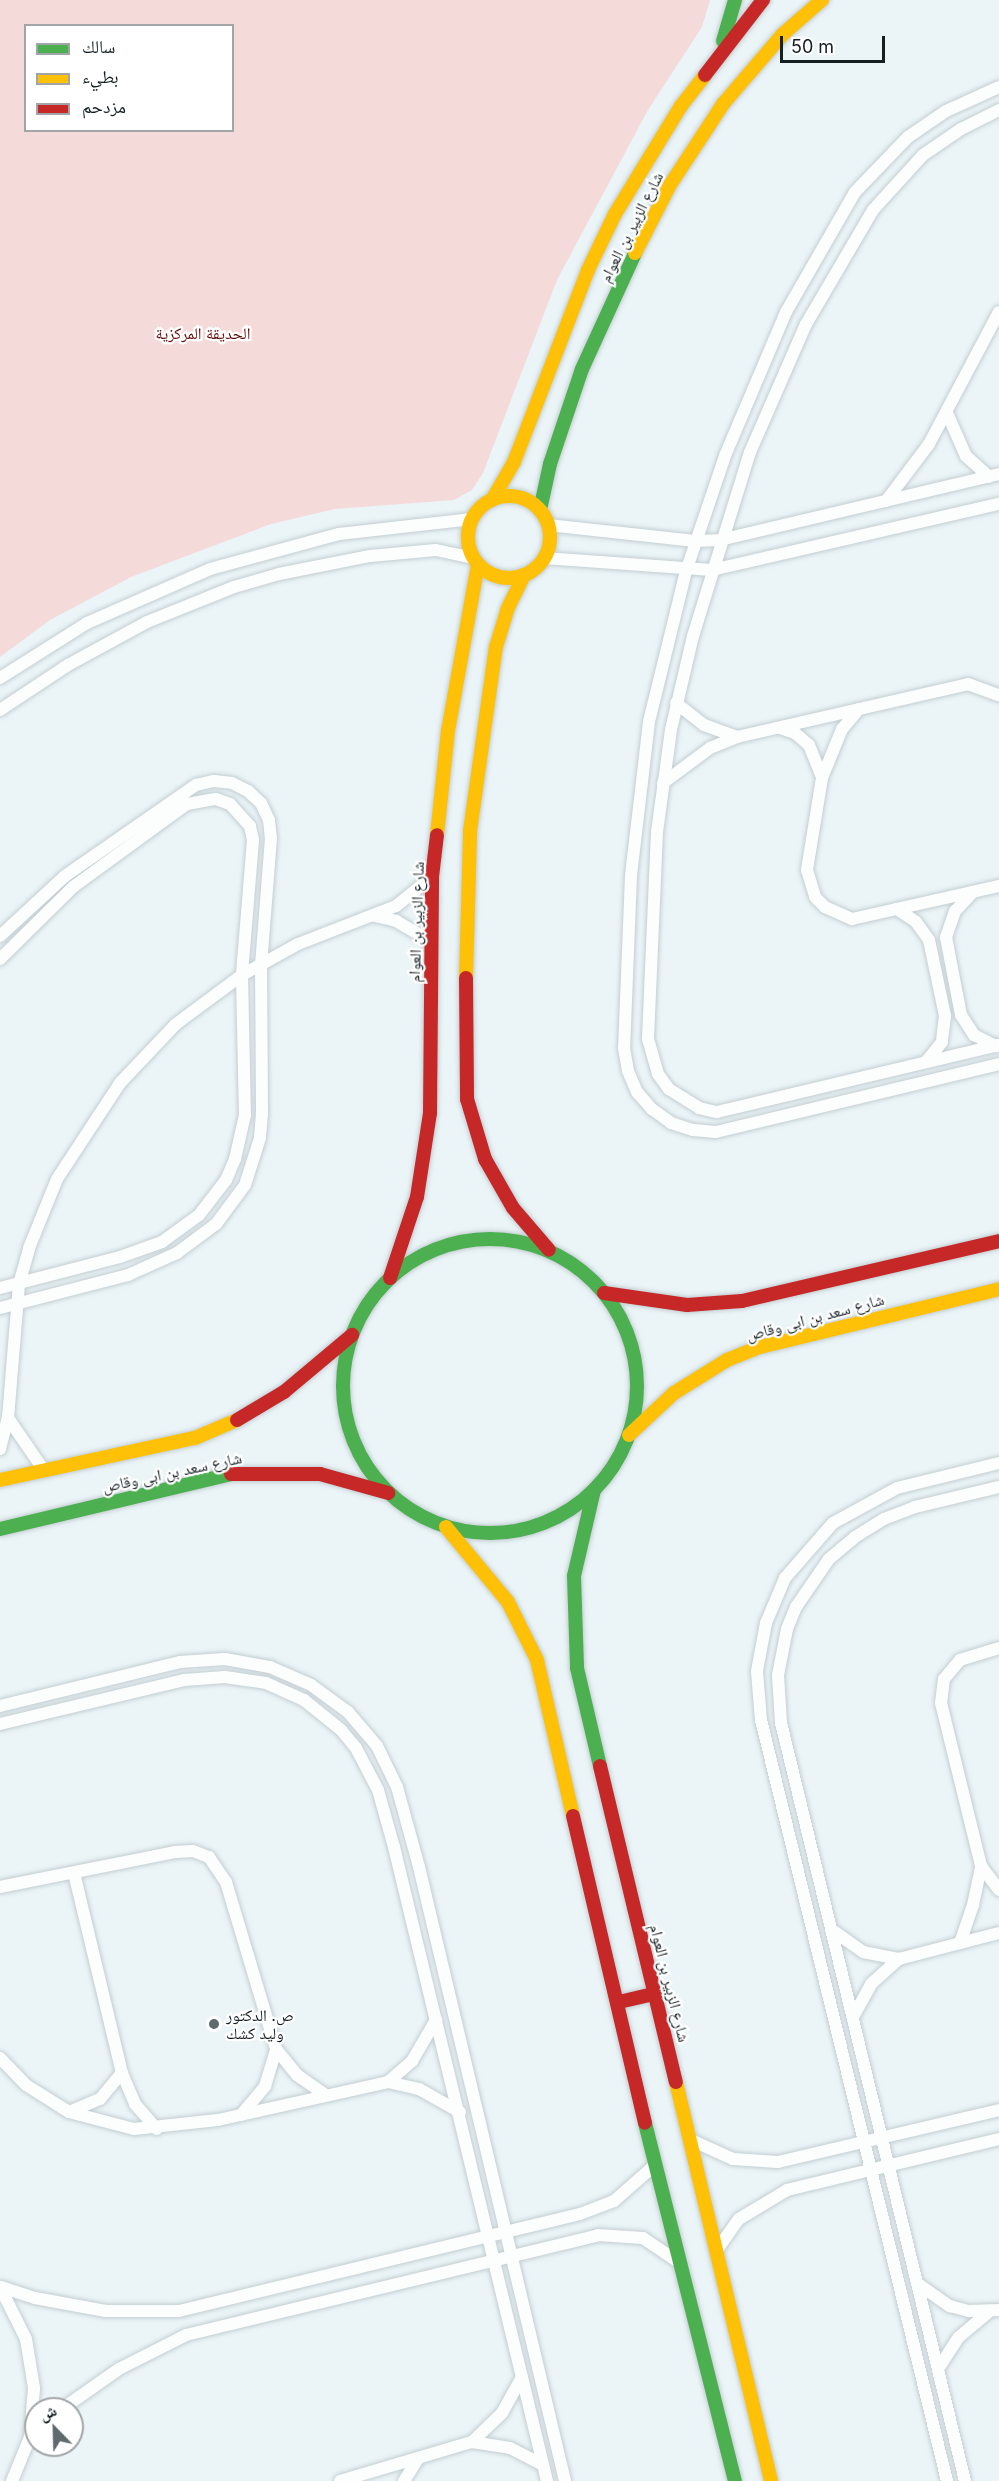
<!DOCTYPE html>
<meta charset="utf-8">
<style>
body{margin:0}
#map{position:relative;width:999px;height:2481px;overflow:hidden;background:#ebf5f8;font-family:Inter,"Noto Naskh Arabic",sans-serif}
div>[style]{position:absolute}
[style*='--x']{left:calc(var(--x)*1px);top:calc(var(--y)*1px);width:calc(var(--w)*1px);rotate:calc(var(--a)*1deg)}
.green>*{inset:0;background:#f4dbd9}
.roads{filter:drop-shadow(0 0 2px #c4ced1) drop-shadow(0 0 2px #c4ced1)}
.street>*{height:12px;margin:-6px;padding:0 6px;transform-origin:6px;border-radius:6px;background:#fcfefe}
.fast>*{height:14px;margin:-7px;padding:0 7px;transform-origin:7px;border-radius:7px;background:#4caf50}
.fast>.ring{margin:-7px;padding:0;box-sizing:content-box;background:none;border:14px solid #4caf50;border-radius:50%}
.slow>*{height:14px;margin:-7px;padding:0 7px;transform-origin:7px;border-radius:7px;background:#ffc107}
.slow>.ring{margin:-7px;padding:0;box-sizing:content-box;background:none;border:14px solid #ffc107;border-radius:50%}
.jam>*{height:14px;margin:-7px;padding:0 7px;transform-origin:7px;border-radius:7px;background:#c62828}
.dots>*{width:16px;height:16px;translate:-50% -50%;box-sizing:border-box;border:3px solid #fff;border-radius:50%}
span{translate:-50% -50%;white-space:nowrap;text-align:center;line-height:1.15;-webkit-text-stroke:4.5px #fff;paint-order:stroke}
.street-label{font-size:16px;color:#141f22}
.park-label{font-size:16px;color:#610d0e}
.poi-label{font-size:16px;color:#141f22}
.left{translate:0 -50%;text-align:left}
.legend{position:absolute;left:24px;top:24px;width:210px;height:108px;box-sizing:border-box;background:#fff;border:2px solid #a1a5a7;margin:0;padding:8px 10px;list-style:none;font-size:18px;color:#141f22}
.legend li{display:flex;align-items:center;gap:12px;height:30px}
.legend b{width:30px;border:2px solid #a1a5a7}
.north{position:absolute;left:24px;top:2397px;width:60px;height:60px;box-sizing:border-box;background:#fff;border:2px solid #a1a5a7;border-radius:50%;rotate:337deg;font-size:16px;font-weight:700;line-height:24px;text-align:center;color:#141f22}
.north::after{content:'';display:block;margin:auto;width:21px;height:27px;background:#5f6a6d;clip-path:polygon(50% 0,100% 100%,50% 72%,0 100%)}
.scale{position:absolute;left:780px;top:36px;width:105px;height:27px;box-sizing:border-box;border:3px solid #141f22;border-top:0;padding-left:8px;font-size:18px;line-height:21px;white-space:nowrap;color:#141f22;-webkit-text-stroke:4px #fff;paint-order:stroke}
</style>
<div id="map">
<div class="green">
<i style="clip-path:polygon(evenodd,0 0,710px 0,702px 27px,648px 110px,557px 280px,483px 473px,472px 490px,454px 500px,335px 509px,271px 524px,131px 577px,50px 620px,0 657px,0 0,26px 26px,232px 26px,232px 130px,26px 130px,26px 26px)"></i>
</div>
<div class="roads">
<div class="street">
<i style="--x:999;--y:87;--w:58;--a:155.6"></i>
<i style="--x:946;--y:111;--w:46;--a:145.6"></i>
<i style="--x:908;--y:137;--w:76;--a:133.9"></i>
<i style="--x:855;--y:192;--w:138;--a:119.9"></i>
<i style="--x:786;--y:312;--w:156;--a:113"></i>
<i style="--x:725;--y:456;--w:121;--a:108.7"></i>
<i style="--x:686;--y:571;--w:155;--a:103.8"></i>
<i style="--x:649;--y:722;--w:155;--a:96.7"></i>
<i style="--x:631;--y:876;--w:172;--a:92.3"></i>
<i style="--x:624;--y:1048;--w:23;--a:80"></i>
<i style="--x:628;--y:1071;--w:23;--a:67"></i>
<i style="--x:637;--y:1092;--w:23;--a:49"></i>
<i style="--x:652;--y:1109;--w:24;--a:36"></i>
<i style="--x:671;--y:1123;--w:23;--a:18"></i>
<i style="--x:693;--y:1130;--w:23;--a:5"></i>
<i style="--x:716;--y:1132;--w:291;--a:-13.5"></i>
<i style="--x:999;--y:110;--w:42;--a:153.4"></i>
<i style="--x:961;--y:129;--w:46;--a:145.6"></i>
<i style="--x:923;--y:155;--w:74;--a:132.3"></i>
<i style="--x:873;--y:210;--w:132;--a:120.4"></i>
<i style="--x:806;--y:324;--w:140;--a:113.6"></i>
<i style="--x:750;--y:452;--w:193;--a:107.2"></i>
<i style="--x:693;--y:636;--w:97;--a:103.2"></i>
<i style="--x:671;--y:730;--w:103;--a:97.8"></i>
<i style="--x:657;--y:832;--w:207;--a:92.5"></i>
<i style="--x:648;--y:1039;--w:36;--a:74"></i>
<i style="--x:658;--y:1074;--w:19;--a:54"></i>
<i style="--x:669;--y:1089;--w:36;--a:32"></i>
<i style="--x:699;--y:1108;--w:18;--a:13"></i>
<i style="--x:717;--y:1112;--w:290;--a:-13.4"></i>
<i style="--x:947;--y:413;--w:47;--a:66.2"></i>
<i style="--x:966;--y:456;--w:31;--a:42"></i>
<i style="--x:886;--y:501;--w:71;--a:-53"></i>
<i style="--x:929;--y:444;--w:149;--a:-62.1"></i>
<i style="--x:548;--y:525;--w:148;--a:6.2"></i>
<i style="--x:695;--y:541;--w:25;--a:-2"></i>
<i style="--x:720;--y:540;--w:287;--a:-13.3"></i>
<i style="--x:544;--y:558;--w:168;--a:4.1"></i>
<i style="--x:712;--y:570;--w:294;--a:-13"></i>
<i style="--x:0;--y:678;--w:103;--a:-32.3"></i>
<i style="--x:87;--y:623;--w:134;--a:-23.7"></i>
<i style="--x:210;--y:569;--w:134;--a:-15.2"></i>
<i style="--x:339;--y:534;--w:134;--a:-6.4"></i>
<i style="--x:676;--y:703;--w:36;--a:38"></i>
<i style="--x:704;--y:725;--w:35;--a:20"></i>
<i style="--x:859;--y:709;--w:26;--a:130"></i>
<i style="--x:842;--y:729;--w:53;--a:112.2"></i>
<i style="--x:822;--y:778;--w:93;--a:99.3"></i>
<i style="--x:807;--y:870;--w:28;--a:73"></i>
<i style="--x:815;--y:897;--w:14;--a:45"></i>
<i style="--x:825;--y:907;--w:30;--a:24"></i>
<i style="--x:852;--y:919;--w:151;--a:-12.7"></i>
<i style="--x:0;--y:710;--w:82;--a:-33.5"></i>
<i style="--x:68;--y:665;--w:90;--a:-28.6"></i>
<i style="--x:147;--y:622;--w:94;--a:-21.9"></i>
<i style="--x:234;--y:587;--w:47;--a:-16.1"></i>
<i style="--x:279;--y:574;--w:93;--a:-11.2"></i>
<i style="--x:370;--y:556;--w:66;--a:-5.2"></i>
<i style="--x:436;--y:550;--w:39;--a:12"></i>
<i style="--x:780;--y:728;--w:16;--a:18"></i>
<i style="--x:795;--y:733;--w:18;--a:41"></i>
<i style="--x:809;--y:745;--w:35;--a:68"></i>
<i style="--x:663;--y:783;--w:59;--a:-36.7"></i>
<i style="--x:710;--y:748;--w:29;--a:-22"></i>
<i style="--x:737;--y:737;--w:237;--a:-12.9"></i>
<i style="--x:968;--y:684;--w:33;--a:20"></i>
<i style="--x:973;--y:892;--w:26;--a:133"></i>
<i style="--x:955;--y:911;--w:28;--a:109"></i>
<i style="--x:946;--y:937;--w:79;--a:79.1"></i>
<i style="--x:961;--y:1015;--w:24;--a:57"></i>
<i style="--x:974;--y:1035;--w:25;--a:27"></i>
<i style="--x:897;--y:909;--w:23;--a:34"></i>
<i style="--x:916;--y:922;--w:22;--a:54"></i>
<i style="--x:929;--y:940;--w:78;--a:78.1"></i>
<i style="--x:945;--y:1016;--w:26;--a:97"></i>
<i style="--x:942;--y:1042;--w:26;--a:129"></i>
<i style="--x:375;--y:916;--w:22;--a:13"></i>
<i style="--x:396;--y:921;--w:42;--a:30.3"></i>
<i style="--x:0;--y:936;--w:88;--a:-42.7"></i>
<i style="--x:65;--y:876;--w:160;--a:-34.8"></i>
<i style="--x:196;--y:785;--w:18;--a:-13"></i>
<i style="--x:214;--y:781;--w:18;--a:6"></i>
<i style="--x:232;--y:783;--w:18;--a:27"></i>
<i style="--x:248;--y:791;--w:18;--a:43"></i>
<i style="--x:261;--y:803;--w:19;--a:65"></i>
<i style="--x:269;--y:820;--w:18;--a:84"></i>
<i style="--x:271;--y:838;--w:126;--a:94.5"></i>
<i style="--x:261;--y:964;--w:150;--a:89.6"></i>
<i style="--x:262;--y:1114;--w:24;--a:95"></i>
<i style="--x:260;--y:1138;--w:49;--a:107.7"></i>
<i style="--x:245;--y:1185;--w:49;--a:126.6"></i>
<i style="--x:216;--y:1224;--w:49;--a:143.4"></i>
<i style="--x:177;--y:1253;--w:54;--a:155.8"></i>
<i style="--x:128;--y:1275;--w:132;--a:165.5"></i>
<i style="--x:0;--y:959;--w:103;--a:-44.6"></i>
<i style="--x:73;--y:887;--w:141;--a:-36.1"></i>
<i style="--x:187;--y:804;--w:29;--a:-10"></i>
<i style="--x:216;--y:799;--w:15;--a:20"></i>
<i style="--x:230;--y:804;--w:30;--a:48"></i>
<i style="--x:250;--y:826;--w:14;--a:78"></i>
<i style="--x:253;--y:840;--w:135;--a:94.7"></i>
<i style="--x:242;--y:975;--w:140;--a:88.8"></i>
<i style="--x:245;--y:1115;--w:45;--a:102.8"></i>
<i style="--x:235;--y:1159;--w:23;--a:113"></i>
<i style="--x:226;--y:1180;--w:44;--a:127.6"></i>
<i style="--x:199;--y:1215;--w:46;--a:143.9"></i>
<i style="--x:162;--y:1242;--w:45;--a:160.3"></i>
<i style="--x:120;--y:1257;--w:124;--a:165.5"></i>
<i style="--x:8;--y:1418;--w:62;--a:55.5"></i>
<i style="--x:0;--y:1449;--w:32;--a:-76"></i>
<i style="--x:8;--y:1418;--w:134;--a:-85.3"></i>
<i style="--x:19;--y:1284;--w:37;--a:-74"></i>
<i style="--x:29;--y:1248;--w:74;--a:-67.9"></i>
<i style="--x:57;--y:1179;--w:115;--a:-56.7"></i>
<i style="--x:120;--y:1083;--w:81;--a:-46.5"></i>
<i style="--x:176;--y:1024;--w:82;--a:-36.6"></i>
<i style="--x:242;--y:975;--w:64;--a:-29"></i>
<i style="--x:298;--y:944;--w:105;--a:-21.2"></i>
<i style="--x:396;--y:906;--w:46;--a:-38.9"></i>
<i style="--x:999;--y:1648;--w:41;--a:162.9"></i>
<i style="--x:960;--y:1660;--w:25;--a:130"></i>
<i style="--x:944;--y:1679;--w:24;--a:97"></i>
<i style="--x:941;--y:1703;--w:168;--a:76.2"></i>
<i style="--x:981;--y:1866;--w:30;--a:53"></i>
<i style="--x:0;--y:1706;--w:185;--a:-13.7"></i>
<i style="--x:180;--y:1662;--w:45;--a:-3.8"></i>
<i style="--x:225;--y:1659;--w:46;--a:10.1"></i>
<i style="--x:270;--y:1667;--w:45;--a:23.7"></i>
<i style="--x:311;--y:1685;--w:46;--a:36.1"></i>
<i style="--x:348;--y:1712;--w:45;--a:49.5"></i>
<i style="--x:377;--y:1746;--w:46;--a:64"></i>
<i style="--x:397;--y:1787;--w:83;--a:74.6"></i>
<i style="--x:419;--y:1867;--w:631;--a:76.62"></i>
<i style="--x:0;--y:1724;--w:189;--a:-13.4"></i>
<i style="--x:184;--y:1680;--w:41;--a:-4.2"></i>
<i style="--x:225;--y:1677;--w:41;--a:8.3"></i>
<i style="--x:266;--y:1683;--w:42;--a:24.1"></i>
<i style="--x:304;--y:1700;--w:48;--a:39"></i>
<i style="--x:341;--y:1730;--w:23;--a:50"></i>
<i style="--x:356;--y:1748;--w:47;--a:62.4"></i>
<i style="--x:378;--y:1790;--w:59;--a:74.3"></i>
<i style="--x:394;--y:1847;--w:652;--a:76.43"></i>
<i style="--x:74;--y:1873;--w:206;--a:76.5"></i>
<i style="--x:122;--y:2073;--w:34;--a:67"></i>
<i style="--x:135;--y:2104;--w:33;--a:49"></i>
<i style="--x:0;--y:1887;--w:178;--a:-11.3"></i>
<i style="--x:175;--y:1852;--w:18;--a:-3"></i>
<i style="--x:193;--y:1851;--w:17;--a:21"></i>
<i style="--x:209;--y:1857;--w:30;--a:56"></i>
<i style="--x:226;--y:1882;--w:174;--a:73.3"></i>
<i style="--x:276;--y:2049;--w:33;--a:51"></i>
<i style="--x:297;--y:2075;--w:33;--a:35"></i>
<i style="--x:832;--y:1930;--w:38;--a:35"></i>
<i style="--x:863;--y:1952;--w:37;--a:11"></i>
<i style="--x:899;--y:1959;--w:103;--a:-14.6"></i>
<i style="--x:960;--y:1943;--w:40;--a:-71.1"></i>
<i style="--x:973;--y:1905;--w:40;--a:-78"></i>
<i style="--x:853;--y:2017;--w:38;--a:-61"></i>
<i style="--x:871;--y:1984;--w:38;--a:-42"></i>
<i style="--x:0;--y:2058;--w:37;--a:46"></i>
<i style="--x:26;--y:2085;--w:51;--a:32.1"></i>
<i style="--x:69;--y:2112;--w:67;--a:14.7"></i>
<i style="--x:134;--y:2129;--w:84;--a:-6.1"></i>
<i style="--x:218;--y:2120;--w:174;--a:-12.6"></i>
<i style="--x:388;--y:2082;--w:32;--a:13"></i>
<i style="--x:419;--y:2089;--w:47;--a:29.3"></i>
<i style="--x:388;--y:2082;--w:32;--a:-41"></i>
<i style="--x:412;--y:2061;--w:48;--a:-59.7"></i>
<i style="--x:69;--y:2112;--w:34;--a:-23"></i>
<i style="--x:100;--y:2099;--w:34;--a:-50"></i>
<i style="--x:241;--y:2115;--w:38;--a:-50"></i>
<i style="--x:265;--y:2086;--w:39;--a:-73"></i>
<i style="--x:691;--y:2140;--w:46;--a:24.3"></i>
<i style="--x:733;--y:2159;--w:45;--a:3.8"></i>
<i style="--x:778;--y:2162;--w:227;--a:-13.2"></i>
<i style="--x:717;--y:2250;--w:38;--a:-55"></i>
<i style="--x:739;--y:2219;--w:56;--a:-31.1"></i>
<i style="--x:787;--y:2190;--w:218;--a:-13.5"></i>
<i style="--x:918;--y:2284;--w:39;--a:35"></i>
<i style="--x:950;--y:2306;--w:20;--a:15"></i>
<i style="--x:969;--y:2311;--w:30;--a:-2"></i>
<i style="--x:0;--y:2287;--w:58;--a:63.4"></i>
<i style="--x:26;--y:2339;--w:50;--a:80.7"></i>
<i style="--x:34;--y:2388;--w:49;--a:94.7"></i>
<i style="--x:30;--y:2437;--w:48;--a:112.2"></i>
<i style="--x:1;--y:2287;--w:36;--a:18"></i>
<i style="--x:35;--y:2298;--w:72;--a:10.4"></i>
<i style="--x:106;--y:2311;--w:73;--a:0"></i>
<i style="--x:179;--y:2311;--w:413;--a:-13.6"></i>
<i style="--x:580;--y:2214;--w:36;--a:-21"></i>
<i style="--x:614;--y:2201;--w:55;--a:-41.3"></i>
<i style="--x:938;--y:2369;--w:38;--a:-57"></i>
<i style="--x:959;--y:2337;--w:39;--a:-40"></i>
<i style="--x:62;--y:2409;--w:70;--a:-35.1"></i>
<i style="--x:119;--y:2369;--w:75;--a:-26.9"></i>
<i style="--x:186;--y:2335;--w:424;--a:-13.6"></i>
<i style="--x:598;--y:2235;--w:45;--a:3.8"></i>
<i style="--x:643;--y:2238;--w:45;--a:34"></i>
<i style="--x:472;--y:2442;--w:38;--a:9"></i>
<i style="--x:510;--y:2448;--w:37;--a:27"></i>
<i style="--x:340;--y:2481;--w:138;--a:-16.5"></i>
<i style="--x:472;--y:2442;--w:42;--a:-44"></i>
<i style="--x:502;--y:2413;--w:41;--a:-60.9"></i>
<i style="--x:404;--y:2481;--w:26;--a:-58"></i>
<i style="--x:947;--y:2481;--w:783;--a:-103.73"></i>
<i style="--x:761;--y:1720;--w:49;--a:-94.7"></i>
<i style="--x:757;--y:1671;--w:49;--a:-79.4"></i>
<i style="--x:766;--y:1623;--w:49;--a:-67.1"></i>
<i style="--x:785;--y:1578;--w:73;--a:-48.9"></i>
<i style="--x:833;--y:1523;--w:73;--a:-28.7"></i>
<i style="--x:897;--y:1488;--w:105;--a:-13.8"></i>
<i style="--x:965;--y:2481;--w:780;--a:-103.64"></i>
<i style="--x:781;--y:1723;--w:48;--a:-93.6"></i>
<i style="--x:778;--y:1675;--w:47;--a:-78.9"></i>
<i style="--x:787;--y:1629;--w:24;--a:-68"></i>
<i style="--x:796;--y:1607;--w:58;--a:-55.5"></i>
<i style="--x:829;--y:1559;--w:34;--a:-40"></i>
<i style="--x:855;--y:1537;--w:34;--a:-32"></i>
<i style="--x:884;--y:1519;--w:33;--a:-21"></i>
<i style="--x:915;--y:1507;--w:86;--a:-13.4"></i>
</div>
<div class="fast">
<i style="--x:723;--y:41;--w:43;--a:-73.7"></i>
<i style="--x:540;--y:510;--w:47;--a:-77.7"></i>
<i style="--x:550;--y:464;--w:100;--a:-71.4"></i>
<i style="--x:582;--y:369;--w:128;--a:-65.4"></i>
<i class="ring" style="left:343px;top:1239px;width:280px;height:280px"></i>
<i style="--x:594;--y:1490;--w:88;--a:103.1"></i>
<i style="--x:574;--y:1576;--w:92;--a:88.1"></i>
<i style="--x:577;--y:1668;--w:101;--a:76.8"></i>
<i style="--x:0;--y:1529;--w:237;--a:-13.4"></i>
<i style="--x:645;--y:2123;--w:369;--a:75.9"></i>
</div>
<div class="slow">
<i style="--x:635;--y:253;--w:76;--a:-62.8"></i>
<i style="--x:670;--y:185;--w:97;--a:-56.8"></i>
<i style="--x:723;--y:104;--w:92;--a:-49.4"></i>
<i style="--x:783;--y:34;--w:52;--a:-41.1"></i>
<i class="ring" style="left:468px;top:496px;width:68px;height:68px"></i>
<i style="--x:492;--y:500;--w:44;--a:-59.9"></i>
<i style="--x:514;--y:462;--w:206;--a:-68.9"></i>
<i style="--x:588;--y:270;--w:62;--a:-64.3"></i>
<i style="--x:615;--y:214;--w:127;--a:-58.6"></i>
<i style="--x:681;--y:106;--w:39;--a:-52"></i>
<i style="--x:437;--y:835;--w:105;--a:-84"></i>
<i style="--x:448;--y:731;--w:170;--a:-79.8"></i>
<i style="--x:466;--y:978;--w:147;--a:-88.4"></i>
<i style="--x:470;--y:831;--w:186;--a:-82"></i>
<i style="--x:496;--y:647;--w:39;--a:-73"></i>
<i style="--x:507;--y:610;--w:39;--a:-64"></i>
<i style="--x:629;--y:1435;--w:62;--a:-43"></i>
<i style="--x:674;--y:1393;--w:62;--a:-31.9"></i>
<i style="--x:727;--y:1360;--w:31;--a:-22"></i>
<i style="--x:756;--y:1348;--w:250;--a:-13.6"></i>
<i style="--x:0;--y:1480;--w:199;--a:-12.2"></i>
<i style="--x:195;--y:1438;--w:46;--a:-23.2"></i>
<i style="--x:446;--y:1527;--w:97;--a:50.4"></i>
<i style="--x:508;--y:1602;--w:65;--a:63.4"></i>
<i style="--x:537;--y:1660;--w:160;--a:77"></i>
<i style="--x:676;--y:2082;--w:410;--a:76.6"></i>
</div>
<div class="jam">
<i style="--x:705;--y:75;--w:95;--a:-52.3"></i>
<i style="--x:466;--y:978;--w:121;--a:89.5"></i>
<i style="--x:467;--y:1099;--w:63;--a:73.3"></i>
<i style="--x:485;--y:1159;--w:56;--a:60.3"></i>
<i style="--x:513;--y:1208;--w:55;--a:49.4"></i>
<i style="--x:390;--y:1278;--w:85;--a:-71.6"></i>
<i style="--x:417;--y:1197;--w:85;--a:-81.2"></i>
<i style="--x:430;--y:1113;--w:236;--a:-89.5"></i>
<i style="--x:432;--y:877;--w:42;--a:-83.2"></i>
<i style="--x:604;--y:1293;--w:84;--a:8.2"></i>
<i style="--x:687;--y:1305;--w:55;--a:-4.2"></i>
<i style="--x:742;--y:1301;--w:264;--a:-13.1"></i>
<i style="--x:237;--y:1420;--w:55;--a:-30.8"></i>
<i style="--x:284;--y:1392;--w:89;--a:-40"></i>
<i style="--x:231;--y:1474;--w:89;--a:0"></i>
<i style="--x:320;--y:1474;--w:71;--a:15.6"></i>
<i style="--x:600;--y:1766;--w:325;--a:76.5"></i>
<i style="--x:573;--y:1816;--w:315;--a:76.8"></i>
<i style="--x:619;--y:2002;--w:37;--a:-13"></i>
</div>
</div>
<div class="dots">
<i style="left:214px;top:2024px;background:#5f6a6d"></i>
</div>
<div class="street-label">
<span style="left:631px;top:227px;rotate:-63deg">شارع الزبير بن العوام</span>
<span style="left:416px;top:922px;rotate:-88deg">شارع الزبير بن العوام</span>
<span style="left:815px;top:1317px;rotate:-15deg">شارع سعد بن ابى وقاص</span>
<span style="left:172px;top:1472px;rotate:-12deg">شارع سعد بن ابى وقاص</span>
<span style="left:670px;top:1983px;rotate:76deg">شارع الزبير بن العوام</span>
</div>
<div class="park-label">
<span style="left:203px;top:333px">الحديقة المركزية</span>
</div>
<div class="poi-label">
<span class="left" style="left:226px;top:2024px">ص. الدكتور<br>وليد كشك</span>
</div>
<ul class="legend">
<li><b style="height:8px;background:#4caf50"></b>سالك</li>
<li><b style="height:8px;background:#ffc107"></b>بطيء</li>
<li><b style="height:8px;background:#c62828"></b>مزدحم</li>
</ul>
<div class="north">ش</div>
<div class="scale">50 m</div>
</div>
